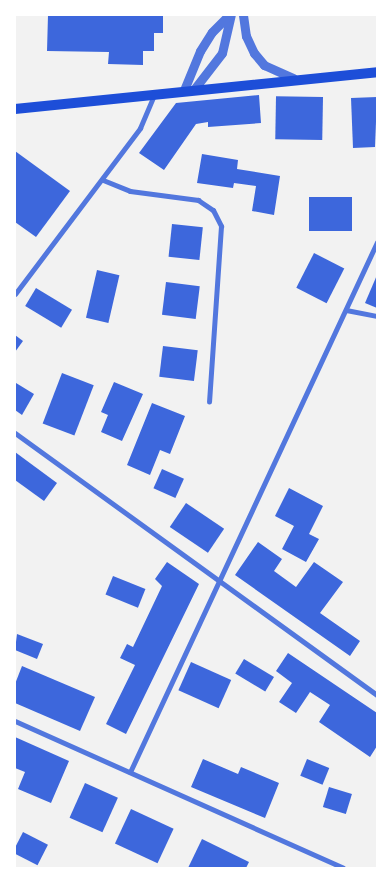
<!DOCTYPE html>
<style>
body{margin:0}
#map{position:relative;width:392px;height:883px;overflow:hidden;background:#f2f2f2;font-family:"Varela Round",sans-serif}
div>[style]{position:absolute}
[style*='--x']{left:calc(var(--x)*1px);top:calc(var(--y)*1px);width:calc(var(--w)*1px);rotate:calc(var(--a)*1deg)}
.building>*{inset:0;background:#3d67dc;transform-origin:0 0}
.minor>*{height:5px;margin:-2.5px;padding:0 2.5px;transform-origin:2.5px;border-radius:2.5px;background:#5277de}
.tertiary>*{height:9px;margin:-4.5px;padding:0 4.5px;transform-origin:4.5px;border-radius:4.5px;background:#5277de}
.secondary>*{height:10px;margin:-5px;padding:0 5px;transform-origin:5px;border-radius:5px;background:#1d4ed8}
span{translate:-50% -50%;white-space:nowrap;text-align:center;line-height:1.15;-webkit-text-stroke:5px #fff;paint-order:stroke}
.frame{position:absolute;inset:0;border:16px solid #fff;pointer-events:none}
</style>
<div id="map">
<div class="building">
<i style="clip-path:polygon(48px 15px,163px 15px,163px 33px,154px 33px,154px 51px,143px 51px,143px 65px,108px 64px,109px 52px,47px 51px)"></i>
<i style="clip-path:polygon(259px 95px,261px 123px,208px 127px,208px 122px,196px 124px,164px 170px,139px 153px,176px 103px)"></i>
<i style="left:323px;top:97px;width:43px;height:47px;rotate:91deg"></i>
<i style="clip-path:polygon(377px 97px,375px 147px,353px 148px,351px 98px)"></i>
<i style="clip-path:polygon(15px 151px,70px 191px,36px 237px,15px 222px)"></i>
<i style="clip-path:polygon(202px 154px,238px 160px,237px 169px,280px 176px,274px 215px,252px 211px,256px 186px,234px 183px,233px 188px,197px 183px)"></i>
<i style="left:352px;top:197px;width:34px;height:43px;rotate:90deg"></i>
<i style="left:172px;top:224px;width:31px;height:33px;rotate:6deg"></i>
<i style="left:314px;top:253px;width:34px;height:39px;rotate:27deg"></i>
<i style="left:97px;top:270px;width:23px;height:49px;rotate:13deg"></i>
<i style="clip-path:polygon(377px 275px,377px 308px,365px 303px)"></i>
<i style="left:166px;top:282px;width:34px;height:33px;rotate:7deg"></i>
<i style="left:36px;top:288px;width:42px;height:21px;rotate:31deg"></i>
<i style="clip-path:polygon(15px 335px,23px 341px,15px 352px)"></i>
<i style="left:163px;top:346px;width:35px;height:31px;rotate:7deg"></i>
<i style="left:62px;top:373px;width:34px;height:54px;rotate:21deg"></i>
<i style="clip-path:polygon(114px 382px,143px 394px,122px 441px,101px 432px,108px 415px,101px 412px)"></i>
<i style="clip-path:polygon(16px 383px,34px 394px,22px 415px,15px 410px)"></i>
<i style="clip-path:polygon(152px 403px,185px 416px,170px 454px,160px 450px,150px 475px,127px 465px)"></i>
<i style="clip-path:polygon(15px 452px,57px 483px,44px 501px,15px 480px)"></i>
<i style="left:162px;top:469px;width:24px;height:21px;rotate:24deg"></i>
<i style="clip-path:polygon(289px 488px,323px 506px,309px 534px,319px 539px,306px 562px,282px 549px,294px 526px,275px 516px)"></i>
<i style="left:186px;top:503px;width:46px;height:29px;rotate:34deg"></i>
<i style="clip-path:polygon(258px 542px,282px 559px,274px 571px,296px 587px,314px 562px,343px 582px,320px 613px,360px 641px,350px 656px,235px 575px)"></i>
<i style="clip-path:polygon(167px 562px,199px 584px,126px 734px,106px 724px,135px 665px,120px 658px,127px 644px,133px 647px,162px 586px,155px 579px)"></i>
<i style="left:113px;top:576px;width:35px;height:20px;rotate:22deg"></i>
<i style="clip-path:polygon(17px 634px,43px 644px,37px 659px,15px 650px)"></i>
<i style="clip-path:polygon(288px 653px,377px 713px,377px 746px,370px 757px,319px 722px,330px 705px,310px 692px,296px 713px,279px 702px,292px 683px,276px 671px)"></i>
<i style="left:244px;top:659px;width:35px;height:17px;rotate:31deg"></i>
<i style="left:191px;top:662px;width:44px;height:31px;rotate:24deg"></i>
<i style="clip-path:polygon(22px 666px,95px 697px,80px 731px,15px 703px,15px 684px)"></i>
<i style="clip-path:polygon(15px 737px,69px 761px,51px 803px,18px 789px,25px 772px,15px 768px)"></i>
<i style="clip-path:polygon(203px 759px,238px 774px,241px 767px,279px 783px,265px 818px,191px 787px)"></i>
<i style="left:307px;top:759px;width:24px;height:18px;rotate:22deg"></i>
<i style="left:85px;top:783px;width:36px;height:38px;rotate:24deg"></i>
<i style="left:329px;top:787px;width:24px;height:21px;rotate:17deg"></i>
<i style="left:131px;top:809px;width:47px;height:38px;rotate:25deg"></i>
<i style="left:23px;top:832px;width:28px;height:23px;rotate:27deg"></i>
<i style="clip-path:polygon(202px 839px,249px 862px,246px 868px,188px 868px)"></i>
</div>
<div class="minor">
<i style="--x:103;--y:180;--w:29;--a:22"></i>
<i style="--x:130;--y:191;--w:69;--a:7.5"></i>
<i style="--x:198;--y:200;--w:18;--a:34"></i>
<i style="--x:213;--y:210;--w:18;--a:63"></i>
<i style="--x:221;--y:226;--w:176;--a:93.9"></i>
<i style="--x:15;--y:294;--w:208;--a:-53"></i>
<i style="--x:140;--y:128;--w:36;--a:-67"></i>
<i style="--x:346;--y:310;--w:32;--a:11"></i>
<i style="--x:15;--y:433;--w:447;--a:35.9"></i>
<i style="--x:15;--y:721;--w:359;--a:24.1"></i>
<i style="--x:130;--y:772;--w:585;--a:-65.01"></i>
</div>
<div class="tertiary">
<i style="--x:243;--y:15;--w:21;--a:82"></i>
<i style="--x:246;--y:36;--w:19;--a:65"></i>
<i style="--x:254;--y:53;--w:16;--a:50"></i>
<i style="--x:264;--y:65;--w:32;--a:24"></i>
<i style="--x:195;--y:88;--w:44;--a:-52.4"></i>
<i style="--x:222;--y:53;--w:39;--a:-77"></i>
<i style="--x:184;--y:90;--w:42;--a:-67.7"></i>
<i style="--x:200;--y:51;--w:22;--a:-58"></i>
<i style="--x:212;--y:32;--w:24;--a:-45"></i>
</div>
<div class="secondary">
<i style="--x:15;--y:109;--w:364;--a:-5.8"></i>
</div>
<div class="frame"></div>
</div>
